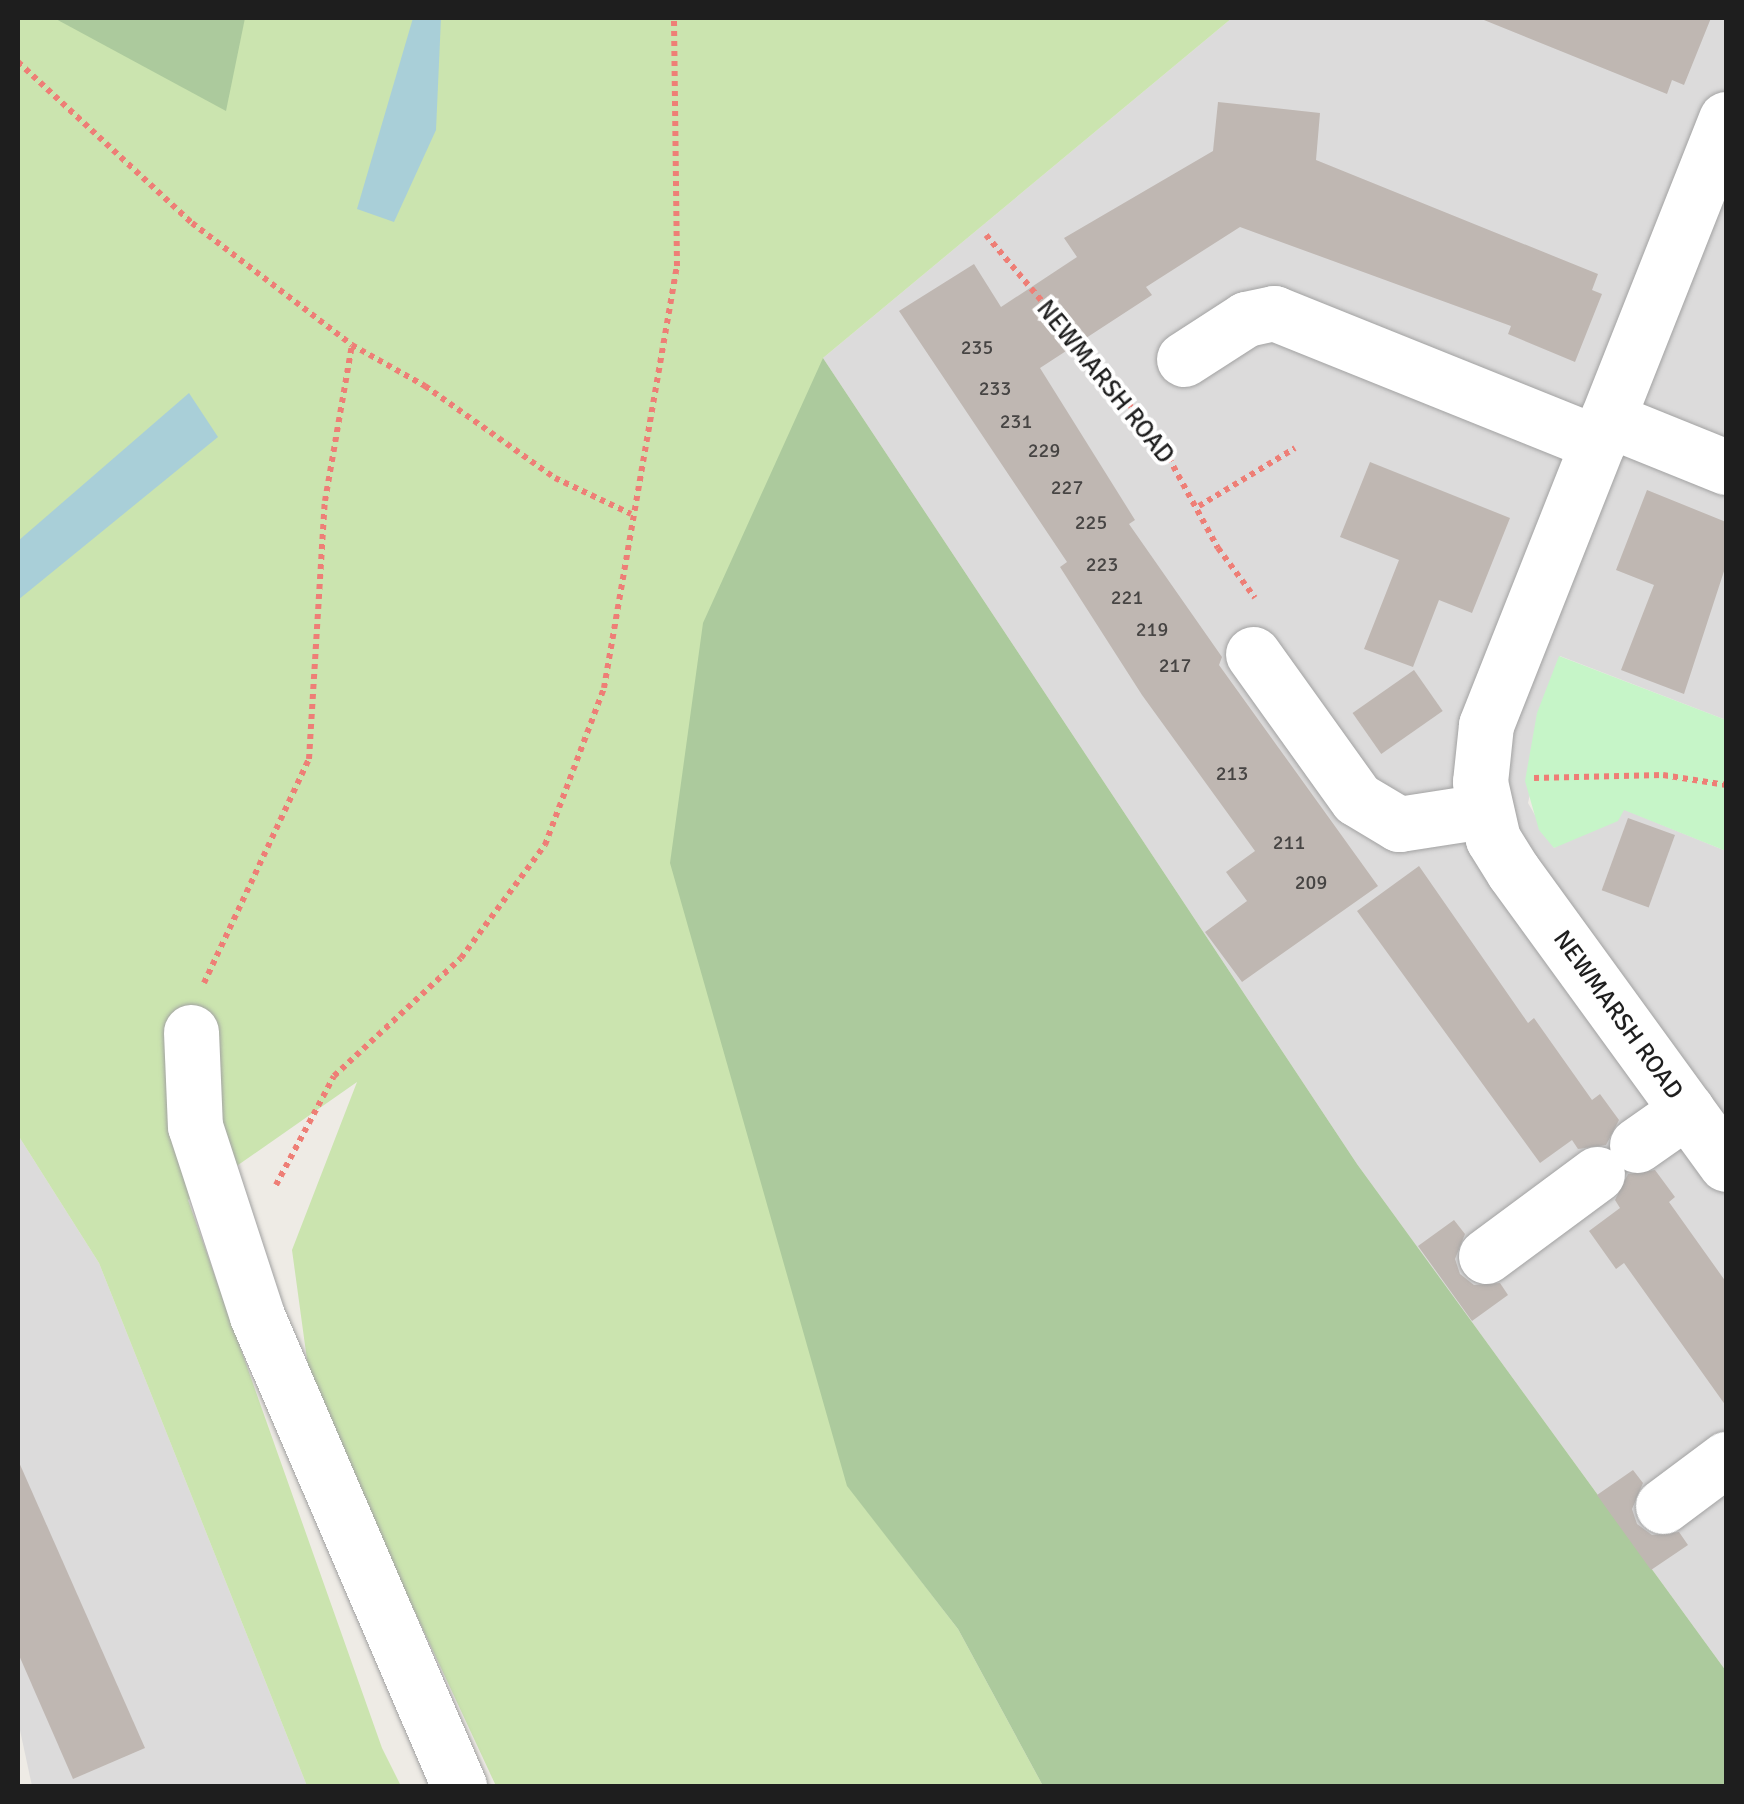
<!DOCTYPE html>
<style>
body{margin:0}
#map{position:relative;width:1744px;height:1804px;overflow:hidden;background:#eeebe5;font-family:Signika,sans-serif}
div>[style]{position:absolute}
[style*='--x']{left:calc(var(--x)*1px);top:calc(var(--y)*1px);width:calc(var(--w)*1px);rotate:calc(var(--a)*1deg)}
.residential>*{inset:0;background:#dcdbdb}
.grass>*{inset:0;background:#cbe4af}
.forest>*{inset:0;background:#acca9d}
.park>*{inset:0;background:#c6f5c8}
.water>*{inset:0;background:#a9cfd8}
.building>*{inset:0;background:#bfb7b2;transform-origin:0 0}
.path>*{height:6px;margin-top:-3px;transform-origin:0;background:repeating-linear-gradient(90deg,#ee7e76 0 5px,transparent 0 10px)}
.roads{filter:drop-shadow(0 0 2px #a2a2a2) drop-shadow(0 0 2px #a2a2a2)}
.minor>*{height:55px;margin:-27.5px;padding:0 27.5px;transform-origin:27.5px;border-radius:27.5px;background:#fff}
span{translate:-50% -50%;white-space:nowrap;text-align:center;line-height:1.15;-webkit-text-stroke:8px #fff;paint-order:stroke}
.number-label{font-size:20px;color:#464443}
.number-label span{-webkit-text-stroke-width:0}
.street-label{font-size:25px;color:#1e1e1e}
.frame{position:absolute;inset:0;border:20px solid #1e1e1e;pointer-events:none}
</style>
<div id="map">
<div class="residential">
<i style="clip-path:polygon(1232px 18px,1726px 18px,1726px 720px,1560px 656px,1528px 803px,1554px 848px,1623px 809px,1726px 851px,1726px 1671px,1357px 1164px,823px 358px)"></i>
<i style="clip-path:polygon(18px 1135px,99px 1263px,307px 1786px,32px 1786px,18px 1721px)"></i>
</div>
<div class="grass">
<i style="clip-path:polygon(18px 18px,1232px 18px,823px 358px,847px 1485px,958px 1629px,1043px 1786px,496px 1786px,311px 1389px,292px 1250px,357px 1082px,188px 1200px,382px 1748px,401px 1786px,307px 1786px,99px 1263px,18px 1135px)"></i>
</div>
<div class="forest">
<i style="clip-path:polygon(54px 18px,245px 18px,226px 111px)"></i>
<i style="clip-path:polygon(823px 358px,1357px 1164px,1726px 1671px,1726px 1786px,1043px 1786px,958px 1629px,847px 1486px,670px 863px,703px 623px)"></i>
</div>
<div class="park">
<i style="clip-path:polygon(1559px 656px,1726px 720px,1726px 851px,1624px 810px,1618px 821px,1554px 848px,1539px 830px,1525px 781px,1537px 713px)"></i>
</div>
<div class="water">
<i style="clip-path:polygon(413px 18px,441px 18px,436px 130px,394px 222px,357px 209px)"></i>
<i style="clip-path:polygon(189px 393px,218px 437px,18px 600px,18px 541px)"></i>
</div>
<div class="building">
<i style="clip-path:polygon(1479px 18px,1711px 18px,1684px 85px,1672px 80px,1667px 94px)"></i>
<i style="clip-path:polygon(1218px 102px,1320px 113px,1316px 160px,1598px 274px,1592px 290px,1602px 294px,1575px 362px,1508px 334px,1511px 326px,1240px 227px,1146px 287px,1152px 295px,1040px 368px,1135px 520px,1129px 524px,1222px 657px,1219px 665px,1378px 886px,1242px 982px,1205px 932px,1247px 901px,1226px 872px,1255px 851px,1142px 695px,1060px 567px,1067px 562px,899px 311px,974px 264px,1001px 307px,1077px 257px,1064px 238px,1213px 151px)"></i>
<i style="clip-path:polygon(1370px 462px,1510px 518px,1472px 613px,1439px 600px,1413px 667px,1364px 649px,1399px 560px,1340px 537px)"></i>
<i style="clip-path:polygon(1647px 490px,1726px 522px,1726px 565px,1684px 694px,1621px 670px,1654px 585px,1616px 570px)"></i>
<i style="left:1414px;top:670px;width:50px;height:75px;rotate:55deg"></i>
<i style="left:1628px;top:818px;width:50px;height:77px;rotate:20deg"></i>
<i style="clip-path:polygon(1419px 866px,1528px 1023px,1534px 1018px,1592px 1100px,1600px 1094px,1619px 1120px,1606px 1145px,1578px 1149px,1572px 1140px,1540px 1163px,1357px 911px)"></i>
<i style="clip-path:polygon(1655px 1170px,1675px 1197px,1669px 1202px,1726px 1282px,1726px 1406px,1624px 1263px,1616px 1269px,1589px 1231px,1620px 1208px,1615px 1200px,1628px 1174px)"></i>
<i style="clip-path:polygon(1454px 1220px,1465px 1234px,1455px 1259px,1460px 1274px,1474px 1285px,1500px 1283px,1508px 1295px,1472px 1321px,1418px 1246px)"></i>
<i style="clip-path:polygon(18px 1460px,145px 1748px,73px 1779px,18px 1653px)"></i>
<i style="clip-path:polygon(1633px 1470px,1643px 1483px,1632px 1509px,1637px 1524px,1652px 1535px,1679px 1532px,1688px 1545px,1651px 1570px,1597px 1495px)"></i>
</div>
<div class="path">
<i style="--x:18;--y:62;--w:237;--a:42.8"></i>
<i style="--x:192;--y:223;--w:201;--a:37.3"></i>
<i style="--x:352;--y:345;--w:84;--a:29.3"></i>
<i style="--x:425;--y:386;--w:159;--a:35.3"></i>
<i style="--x:555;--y:478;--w:84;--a:25.3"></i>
<i style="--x:986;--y:235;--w:268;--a:49.8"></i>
<i style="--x:1159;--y:440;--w:123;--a:61.4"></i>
<i style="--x:1218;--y:548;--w:62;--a:53.5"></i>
<i style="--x:1199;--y:506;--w:112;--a:-31.1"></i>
<i style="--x:1534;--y:778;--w:129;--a:-1.3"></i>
<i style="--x:1663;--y:775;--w:64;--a:9"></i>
<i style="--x:204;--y:983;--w:247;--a:-64.9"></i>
<i style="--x:309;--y:759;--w:258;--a:-86.5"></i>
<i style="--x:325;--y:501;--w:158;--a:-80.2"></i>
<i style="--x:276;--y:1185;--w:123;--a:-62"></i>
<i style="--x:334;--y:1076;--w:173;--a:-42.9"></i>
<i style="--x:461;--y:958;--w:141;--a:-53.4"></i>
<i style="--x:545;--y:845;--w:168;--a:-69.4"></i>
<i style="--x:604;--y:688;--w:428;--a:-80.2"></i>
<i style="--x:677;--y:266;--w:248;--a:-90.7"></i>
</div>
<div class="roads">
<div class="minor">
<i style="--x:1726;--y:119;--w:652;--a:111.61"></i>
<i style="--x:1486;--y:725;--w:57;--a:96"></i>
<i style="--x:1480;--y:782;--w:58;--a:77.2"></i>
<i style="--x:1493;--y:839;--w:38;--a:58"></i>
<i style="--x:1513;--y:871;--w:362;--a:54"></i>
<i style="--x:1184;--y:359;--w:74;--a:-32.8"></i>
<i style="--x:1246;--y:319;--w:29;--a:-12"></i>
<i style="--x:1274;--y:313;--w:349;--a:21.9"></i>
<i style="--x:1607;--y:419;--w:128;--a:22"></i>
<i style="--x:1253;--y:654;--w:178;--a:54.4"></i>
<i style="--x:1357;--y:799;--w:49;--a:30.8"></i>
<i style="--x:1399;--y:824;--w:85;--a:-8.8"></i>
<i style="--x:191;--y:1032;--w:94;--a:87.6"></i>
<i style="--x:195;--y:1126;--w:200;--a:71.9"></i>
<i style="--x:257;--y:1316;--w:512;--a:66.74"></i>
<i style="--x:1637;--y:1145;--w:61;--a:-35"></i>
<i style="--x:1486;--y:1256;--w:138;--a:-36.5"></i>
<i style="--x:1663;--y:1506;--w:79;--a:-36.7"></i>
</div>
</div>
<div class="number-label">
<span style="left:977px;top:347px">235</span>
<span style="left:995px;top:388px">233</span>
<span style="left:1016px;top:421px">231</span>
<span style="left:1044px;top:450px">229</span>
<span style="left:1067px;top:487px">227</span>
<span style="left:1091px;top:522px">225</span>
<span style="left:1102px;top:564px">223</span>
<span style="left:1127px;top:597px">221</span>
<span style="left:1152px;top:629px">219</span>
<span style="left:1175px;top:665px">217</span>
<span style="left:1232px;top:773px">213</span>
<span style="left:1289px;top:842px">211</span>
<span style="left:1311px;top:882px">209</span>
</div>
<div class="street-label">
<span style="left:1105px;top:382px;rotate:51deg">NEWMARSH ROAD</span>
<span style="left:1618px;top:1015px;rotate:54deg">NEWMARSH ROAD</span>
</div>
<div class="frame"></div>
</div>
